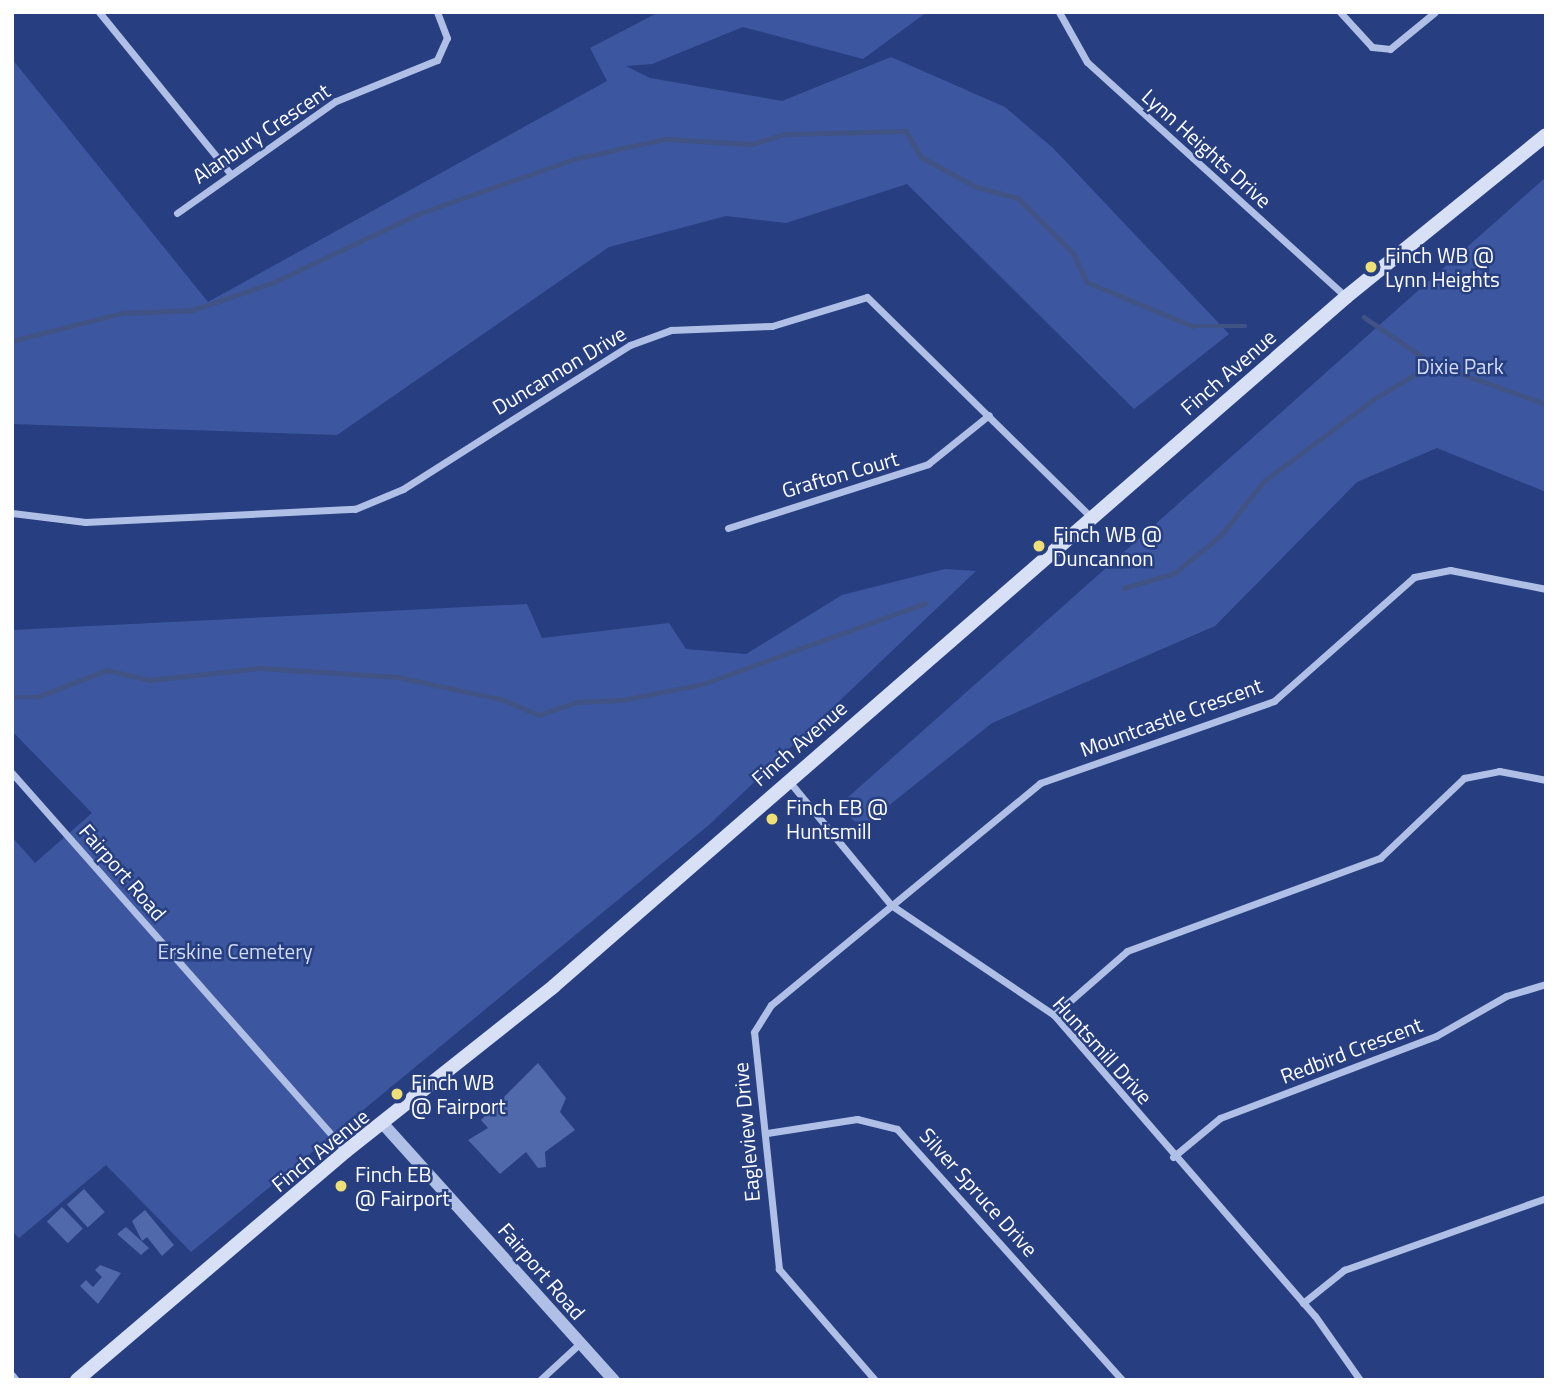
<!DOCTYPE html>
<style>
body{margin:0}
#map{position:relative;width:1558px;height:1392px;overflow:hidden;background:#273f81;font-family:"Titillium Web",sans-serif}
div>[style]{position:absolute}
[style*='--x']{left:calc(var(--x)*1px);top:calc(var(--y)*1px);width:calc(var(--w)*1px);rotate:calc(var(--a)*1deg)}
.green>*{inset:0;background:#3c579f}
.stream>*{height:4.5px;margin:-2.25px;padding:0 2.25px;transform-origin:2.25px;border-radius:2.25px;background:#415384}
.building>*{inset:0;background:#5069aa;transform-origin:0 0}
.minor>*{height:7px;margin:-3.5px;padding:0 3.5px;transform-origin:3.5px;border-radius:3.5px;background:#afbfe6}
.tertiary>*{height:12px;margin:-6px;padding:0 6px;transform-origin:6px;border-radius:6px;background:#afbfe6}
.secondary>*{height:14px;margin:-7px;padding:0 7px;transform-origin:7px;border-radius:7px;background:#d8e0f6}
.dots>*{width:19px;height:19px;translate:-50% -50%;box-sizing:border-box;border:4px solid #273f81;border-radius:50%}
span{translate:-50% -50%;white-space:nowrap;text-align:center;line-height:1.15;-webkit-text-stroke:5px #273f81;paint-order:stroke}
.street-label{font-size:21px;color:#fff}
.poi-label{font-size:21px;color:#fff}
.left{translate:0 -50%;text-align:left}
.park-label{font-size:21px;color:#d2dcf5}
.frame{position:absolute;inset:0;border:14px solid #fff;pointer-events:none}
</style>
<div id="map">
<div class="green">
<i style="clip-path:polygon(659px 12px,927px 12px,863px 59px,743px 27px,652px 64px,626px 66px,650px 78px,782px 101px,891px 57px,1005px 107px,1053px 148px,1229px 334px,1134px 409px,907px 184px,786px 223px,726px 216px,609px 247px,337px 435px,12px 424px,12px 59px,208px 302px,607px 81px,590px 48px)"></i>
<i style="clip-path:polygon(1546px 177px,1546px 492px,1437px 448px,1357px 482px,1215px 626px,992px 723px,862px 827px,837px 807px)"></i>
<i style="clip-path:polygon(945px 569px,976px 571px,710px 824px,191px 1252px,106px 1165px,19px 1238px,12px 1231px,12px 837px,35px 863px,92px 813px,12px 731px,12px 630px,527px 604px,542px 638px,669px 623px,686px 649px,746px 654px,842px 595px)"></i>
</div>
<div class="stream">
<i style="--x:1364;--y:317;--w:83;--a:34.3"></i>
<i style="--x:1433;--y:364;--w:120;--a:19.5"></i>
<i style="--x:12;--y:341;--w:114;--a:-14.2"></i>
<i style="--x:123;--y:313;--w:70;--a:-2.5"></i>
<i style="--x:193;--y:310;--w:83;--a:-18.9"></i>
<i style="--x:272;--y:283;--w:161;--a:-25.3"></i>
<i style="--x:418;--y:214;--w:165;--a:-19.4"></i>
<i style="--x:574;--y:159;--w:93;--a:-12.4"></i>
<i style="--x:665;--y:139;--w:87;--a:3.3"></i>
<i style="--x:752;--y:144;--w:34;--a:-17"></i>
<i style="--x:785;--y:134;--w:121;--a:-1.4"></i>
<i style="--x:906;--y:131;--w:30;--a:60"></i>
<i style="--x:921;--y:157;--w:64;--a:28.2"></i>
<i style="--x:977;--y:187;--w:42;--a:15"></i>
<i style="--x:1018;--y:198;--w:79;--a:45"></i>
<i style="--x:1074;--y:254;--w:31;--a:65"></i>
<i style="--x:1087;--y:282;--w:114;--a:22.7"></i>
<i style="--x:1192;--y:326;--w:53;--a:0"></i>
<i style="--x:1124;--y:588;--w:53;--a:-16.4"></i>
<i style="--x:1175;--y:573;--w:60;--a:-39.6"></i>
<i style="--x:1221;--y:535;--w:69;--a:-51.5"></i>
<i style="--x:1264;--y:481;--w:137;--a:-36.7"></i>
<i style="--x:1374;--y:399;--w:69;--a:-30.7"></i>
<i style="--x:12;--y:697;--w:25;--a:0"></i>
<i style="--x:37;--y:697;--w:75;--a:-21.1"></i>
<i style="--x:107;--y:670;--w:44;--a:13.1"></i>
<i style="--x:150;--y:680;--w:112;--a:-6.2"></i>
<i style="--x:261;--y:668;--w:137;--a:3.8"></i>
<i style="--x:398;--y:677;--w:105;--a:12.1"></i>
<i style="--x:501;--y:699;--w:41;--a:22.8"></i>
<i style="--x:539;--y:715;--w:39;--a:-19"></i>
<i style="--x:576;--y:702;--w:46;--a:-2.5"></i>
<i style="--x:622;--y:700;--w:83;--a:-11.2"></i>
<i style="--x:703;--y:684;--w:236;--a:-20"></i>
</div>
<div class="building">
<i style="clip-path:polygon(538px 1063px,566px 1098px,560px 1112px,575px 1130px,545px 1152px,546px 1167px,538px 1168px,526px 1152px,500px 1174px,468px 1140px,488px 1128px,481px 1120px)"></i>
<i style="left:84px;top:1189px;width:31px;height:23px;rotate:48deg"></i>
<i style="left:62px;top:1207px;width:30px;height:21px;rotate:46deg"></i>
<i style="clip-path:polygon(145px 1210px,174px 1245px,162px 1256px,147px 1237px,142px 1241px,132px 1221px)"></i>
<i style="clip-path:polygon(126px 1227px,149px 1248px,141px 1255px,117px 1234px)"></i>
<i style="clip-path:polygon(100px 1265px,121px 1273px,98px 1304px,80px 1286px,86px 1280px,93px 1287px,102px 1277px,95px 1270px)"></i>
</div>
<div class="minor">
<i style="--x:99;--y:12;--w:205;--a:50.9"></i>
<i style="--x:1059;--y:12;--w:57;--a:60.8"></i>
<i style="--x:1087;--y:62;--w:350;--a:42.2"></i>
<i style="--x:1340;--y:12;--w:47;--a:47.6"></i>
<i style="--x:1372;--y:47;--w:18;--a:6"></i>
<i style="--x:1390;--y:49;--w:58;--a:-39.4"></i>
<i style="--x:177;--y:213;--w:194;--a:-35.2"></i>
<i style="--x:336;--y:101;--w:109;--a:-22.1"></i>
<i style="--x:437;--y:60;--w:24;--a:-66"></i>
<i style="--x:447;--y:38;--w:28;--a:-111"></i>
<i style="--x:12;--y:513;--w:74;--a:7"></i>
<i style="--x:85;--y:522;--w:270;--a:-2.8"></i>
<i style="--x:355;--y:509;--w:52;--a:-22.6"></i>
<i style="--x:403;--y:489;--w:269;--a:-32.4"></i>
<i style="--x:630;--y:345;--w:44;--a:-20.1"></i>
<i style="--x:671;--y:330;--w:101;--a:-2.3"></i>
<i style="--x:772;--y:326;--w:99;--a:-17"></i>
<i style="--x:867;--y:297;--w:315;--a:44.5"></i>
<i style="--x:728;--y:528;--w:210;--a:-17.7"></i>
<i style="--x:928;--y:464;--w:78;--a:-38.8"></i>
<i style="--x:12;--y:773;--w:504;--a:48.54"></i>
<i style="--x:788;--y:780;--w:162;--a:50.5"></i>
<i style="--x:891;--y:905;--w:197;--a:34"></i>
<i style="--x:1054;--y:1015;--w:398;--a:49.1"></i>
<i style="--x:1315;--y:1316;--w:78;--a:54.9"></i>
<i style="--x:1054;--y:1015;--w:97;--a:-41.2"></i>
<i style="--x:1127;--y:951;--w:270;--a:-20.2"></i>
<i style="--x:1380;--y:858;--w:116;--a:-43.6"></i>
<i style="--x:1464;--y:778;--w:36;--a:-11"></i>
<i style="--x:1499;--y:771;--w:48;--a:10.8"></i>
<i style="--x:767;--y:1133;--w:91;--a:-8.8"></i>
<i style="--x:857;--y:1119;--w:41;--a:14"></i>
<i style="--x:897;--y:1129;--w:337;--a:48.1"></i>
<i style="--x:1173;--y:1157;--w:61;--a:-39.7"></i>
<i style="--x:1220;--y:1118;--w:231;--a:-20.8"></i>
<i style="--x:1436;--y:1036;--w:81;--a:-29.7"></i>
<i style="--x:1506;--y:996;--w:42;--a:-16.7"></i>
<i style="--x:1303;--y:1303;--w:53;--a:-38.8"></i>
<i style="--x:1344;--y:1270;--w:214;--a:-19.6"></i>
<i style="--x:12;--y:1375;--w:6;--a:51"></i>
<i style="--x:540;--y:1380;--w:53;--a:-42.7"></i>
<i style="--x:875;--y:1380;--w:147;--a:-130.9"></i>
<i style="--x:779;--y:1269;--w:238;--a:-96"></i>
<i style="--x:754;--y:1032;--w:32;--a:-58"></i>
<i style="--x:771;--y:1005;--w:349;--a:-39.5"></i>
<i style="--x:1040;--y:783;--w:248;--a:-19.3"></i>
<i style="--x:1274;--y:701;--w:187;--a:-41.5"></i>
<i style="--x:1414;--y:577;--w:37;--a:-11"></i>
<i style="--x:1450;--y:570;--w:98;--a:11.2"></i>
</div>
<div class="tertiary">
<i style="--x:385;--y:1126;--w:342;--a:48"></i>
</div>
<div class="secondary">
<i style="--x:77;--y:1380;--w:353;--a:-40.4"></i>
<i style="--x:346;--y:1151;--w:265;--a:-38.4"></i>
<i style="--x:554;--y:986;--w:1050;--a:-41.02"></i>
<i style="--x:1346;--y:297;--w:257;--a:-39"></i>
</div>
<div class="dots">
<i style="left:1371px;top:267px;background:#eee075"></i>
<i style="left:1039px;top:546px;background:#eee075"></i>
<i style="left:772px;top:819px;background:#eee075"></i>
<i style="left:397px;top:1094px;background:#eee075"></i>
<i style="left:341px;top:1186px;background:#eee075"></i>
</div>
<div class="street-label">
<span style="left:261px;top:133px;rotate:-34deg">Alanbury Crescent</span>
<span style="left:1207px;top:148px;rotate:42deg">Lynn Heights Drive</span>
<span style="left:559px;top:370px;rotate:-31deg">Duncannon Drive</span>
<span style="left:1228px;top:372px;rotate:-41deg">Finch Avenue</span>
<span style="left:840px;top:474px;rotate:-16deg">Grafton Court</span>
<span style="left:1171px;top:717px;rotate:-20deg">Mountcastle Crescent</span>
<span style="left:799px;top:743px;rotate:-41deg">Finch Avenue</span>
<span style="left:123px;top:872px;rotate:49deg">Fairport Road</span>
<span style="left:1103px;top:1050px;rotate:48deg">Huntsmill Drive</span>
<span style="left:1351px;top:1050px;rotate:-21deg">Redbird Crescent</span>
<span style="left:746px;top:1132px;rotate:-95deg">Eagleview Drive</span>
<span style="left:320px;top:1150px;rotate:-39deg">Finch Avenue</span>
<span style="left:979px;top:1192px;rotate:48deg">Silver Spruce Drive</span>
<span style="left:542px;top:1271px;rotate:49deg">Fairport Road</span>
</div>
<div class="poi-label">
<span class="left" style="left:1385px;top:267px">Finch WB @<br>Lynn Heights</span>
<span class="left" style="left:1053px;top:546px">Finch WB @<br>Duncannon</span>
<span class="left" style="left:786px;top:819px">Finch EB @<br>Huntsmill</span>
<span class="left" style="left:411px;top:1094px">Finch WB<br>@ Fairport</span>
<span class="left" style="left:355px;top:1186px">Finch EB<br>@ Fairport</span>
</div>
<div class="park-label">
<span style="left:1460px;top:366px">Dixie Park</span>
<span style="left:235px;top:951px">Erskine Cemetery</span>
</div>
<div class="frame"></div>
</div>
